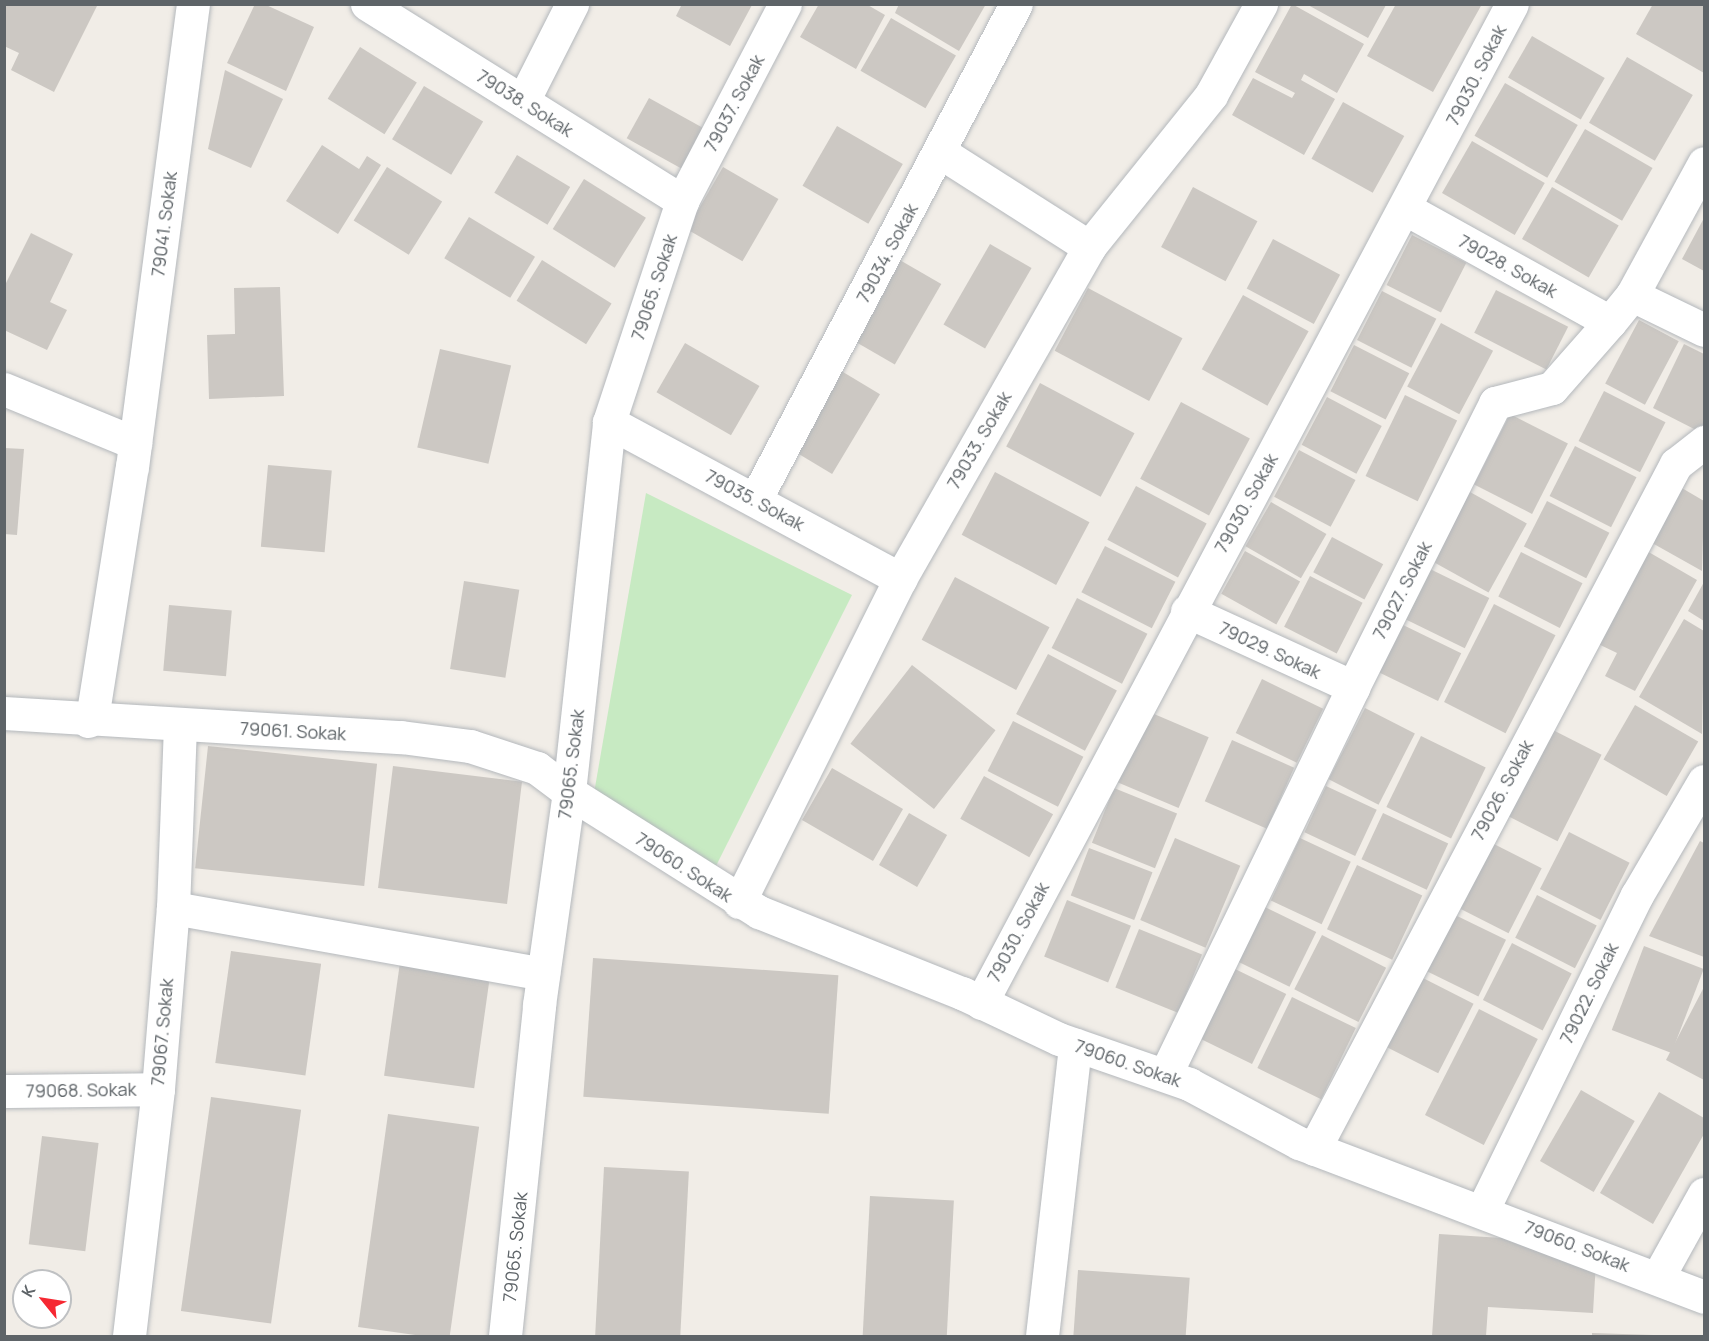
<!DOCTYPE html>
<style>
body{margin:0}
#map{position:relative;width:1709px;height:1341px;overflow:hidden;background:#f1ede7;font-family:Manrope,sans-serif}
div>[style]{position:absolute}
[style*='--x']{left:calc(var(--x)*1px);top:calc(var(--y)*1px);width:calc(var(--w)*1px);rotate:calc(var(--a)*1deg)}
.green>*{inset:0;background:#c7eac2}
.building>*{inset:0;background:#ccc8c3;transform-origin:0 0}
.roads{filter:drop-shadow(0 0 2px #b4b8bc) drop-shadow(0 0 2px #b4b8bc)}
.street>*{height:33px;margin:-16.5px;padding:0 16.5px;transform-origin:16.5px;border-radius:16.5px;background:#fff}
span{translate:-50% -50%;white-space:nowrap;text-align:center;line-height:1.15;-webkit-text-stroke:6px #fff;paint-order:stroke}
.street-label{font-size:18px;color:#5e6468}
.frame{position:absolute;inset:0;border:6px solid #5e6468;pointer-events:none}
.north{position:absolute;left:12px;top:1269px;width:60px;height:60px;box-sizing:border-box;background:#fff;border:2px solid #bfc1c3;border-radius:50%;rotate:300deg;font-size:16px;font-weight:700;line-height:24px;text-align:center;color:#5e6468}
.north::after{content:'';display:block;margin:auto;width:21px;height:27px;background:#f62832;clip-path:polygon(50% 0,100% 100%,50% 72%,0 100%)}
</style>
<div id="map">
<div class="green">
<i style="clip-path:polygon(646px 493px,852px 595px,716px 866px,593px 799px)"></i>
</div>
<div class="building">
<i style="clip-path:polygon(4px 4px,98px 4px,54px 92px,11px 70px,19px 53px,4px 46px)"></i>
<i style="clip-path:polygon(255px 4px,264px 4px,314px 27px,286px 91px,227px 63px)"></i>
<i style="clip-path:polygon(682px 4px,751px 4px,752px 5px,730px 46px,676px 16px)"></i>
<i style="clip-path:polygon(819px 4px,866px 4px,885px 15px,856px 69px,800px 37px)"></i>
<i style="clip-path:polygon(899px 4px,986px 4px,959px 51px,895px 13px)"></i>
<i style="clip-path:polygon(1292px 4px,1364px 44px,1337px 93px,1304px 74px,1301px 80px,1335px 99px,1304px 155px,1232px 115px,1253px 78px,1292px 98px,1295px 93px,1255px 72px)"></i>
<i style="clip-path:polygon(1396px 4px,1482px 4px,1433px 92px,1367px 56px)"></i>
<i style="clip-path:polygon(1653px 4px,1704px 4px,1704px 73px,1636px 34px)"></i>
<i style="clip-path:polygon(1308px 5px,1386px 5px,1368px 38px)"></i>
<i style="left:891px;top:18px;width:75px;height:61px;rotate:30deg"></i>
<i style="left:1532px;top:36px;width:84px;height:48px;rotate:30deg"></i>
<i style="left:360px;top:47px;width:67px;height:61px;rotate:32deg"></i>
<i style="left:1627px;top:57px;width:76px;height:76px;rotate:30deg"></i>
<i style="clip-path:polygon(225px 70px,283px 99px,251px 168px,208px 149px)"></i>
<i style="left:1505px;top:83px;width:84px;height:61px;rotate:30deg"></i>
<i style="left:424px;top:86px;width:69px;height:62px;rotate:31deg"></i>
<i style="left:649px;top:98px;width:63px;height:46px;rotate:29deg"></i>
<i style="left:1343px;top:102px;width:70px;height:65px;rotate:29deg"></i>
<i style="left:837px;top:126px;width:76px;height:69px;rotate:30deg"></i>
<i style="left:1585px;top:129px;width:78px;height:61px;rotate:30deg"></i>
<i style="left:1472px;top:141px;width:84px;height:60px;rotate:30deg"></i>
<i style="clip-path:polygon(322px 145px,359px 169px,367px 156px,381px 165px,338px 234px,286px 201px)"></i>
<i style="left:517px;top:155px;width:62px;height:44px;rotate:31deg"></i>
<i style="left:387px;top:167px;width:65px;height:63px;rotate:32deg"></i>
<i style="left:723px;top:167px;width:64px;height:72px;rotate:30deg"></i>
<i style="left:584px;top:179px;width:73px;height:59px;rotate:32deg"></i>
<i style="left:1193px;top:187px;width:73px;height:68px;rotate:28deg"></i>
<i style="left:1552px;top:187px;width:77px;height:60px;rotate:30deg"></i>
<i style="left:469px;top:217px;width:77px;height:48px;rotate:31deg"></i>
<i style="clip-path:polygon(1704px 218px,1704px 271px,1682px 259px)"></i>
<i style="clip-path:polygon(31px 233px,73px 254px,50px 302px,67px 310px,47px 350px,4px 330px,4px 287px)"></i>
<i style="left:1412px;top:235px;width:61px;height:56px;rotate:27deg"></i>
<i style="left:1273px;top:239px;width:76px;height:56px;rotate:28deg"></i>
<i style="left:990px;top:244px;width:48px;height:93px;rotate:30deg"></i>
<i style="left:898px;top:259px;width:50px;height:93px;rotate:30deg"></i>
<i style="left:542px;top:260px;width:82px;height:48px;rotate:32deg"></i>
<i style="clip-path:polygon(280px 287px,284px 396px,209px 399px,207px 335px,235px 334px,234px 288px)"></i>
<i style="left:1088px;top:288px;width:107px;height:71px;rotate:28deg"></i>
<i style="left:1496px;top:290px;width:81px;height:48px;rotate:27deg"></i>
<i style="left:1382px;top:291px;width:61px;height:55px;rotate:27deg"></i>
<i style="left:1243px;top:295px;width:75px;height:85px;rotate:29deg"></i>
<i style="left:1639px;top:320px;width:45px;height:72px;rotate:28deg"></i>
<i style="left:1441px;top:323px;width:59px;height:72px;rotate:28deg"></i>
<i style="left:685px;top:343px;width:86px;height:57px;rotate:30deg"></i>
<i style="clip-path:polygon(1684px 344px,1704px 354px,1704px 423px,1700px 432px,1653px 408px)"></i>
<i style="left:1354px;top:345px;width:62px;height:52px;rotate:27deg"></i>
<i style="left:440px;top:349px;width:73px;height:101px;rotate:13deg"></i>
<i style="left:838px;top:369px;width:49px;height:93px;rotate:31deg"></i>
<i style="left:1040px;top:383px;width:107px;height:72px;rotate:28deg"></i>
<i style="left:1604px;top:391px;width:69px;height:56px;rotate:27deg"></i>
<i style="left:1405px;top:395px;width:58px;height:90px;rotate:26deg"></i>
<i style="left:1327px;top:397px;width:62px;height:54px;rotate:28deg"></i>
<i style="left:1181px;top:402px;width:78px;height:87px;rotate:28deg"></i>
<i style="left:1510px;top:414px;width:65px;height:79px;rotate:27deg"></i>
<i style="left:1575px;top:446px;width:69px;height:56px;rotate:27deg"></i>
<i style="clip-path:polygon(4px 448px,24px 449px,17px 535px,4px 534px)"></i>
<i style="left:1299px;top:450px;width:64px;height:53px;rotate:28deg"></i>
<i style="left:268px;top:465px;width:64px;height:82px;rotate:5deg"></i>
<i style="left:995px;top:472px;width:107px;height:71px;rotate:28deg"></i>
<i style="clip-path:polygon(1675px 484px,1704px 501px,1702px 571px,1645px 539px)"></i>
<i style="left:1136px;top:486px;width:80px;height:61px;rotate:28deg"></i>
<i style="left:1470px;top:492px;width:65px;height:79px;rotate:29deg"></i>
<i style="left:1547px;top:501px;width:70px;height:51px;rotate:27deg"></i>
<i style="left:1271px;top:502px;width:64px;height:51px;rotate:30deg"></i>
<i style="left:1332px;top:537px;width:58px;height:40px;rotate:28deg"></i>
<i style="left:1105px;top:546px;width:79px;height:52px;rotate:27deg"></i>
<i style="clip-path:polygon(1640px 547px,1697px 580px,1635px 691px,1605px 676px,1617px 653px,1592px 641px)"></i>
<i style="left:1245px;top:551px;width:63px;height:49px;rotate:29deg"></i>
<i style="left:1521px;top:552px;width:69px;height:50px;rotate:27deg"></i>
<i style="left:1430px;top:569px;width:66px;height:56px;rotate:26deg"></i>
<i style="left:1310px;top:576px;width:59px;height:57px;rotate:27deg"></i>
<i style="left:955px;top:577px;width:107px;height:71px;rotate:28deg"></i>
<i style="left:464px;top:581px;width:56px;height:89px;rotate:9deg"></i>
<i style="clip-path:polygon(1704px 582px,1704px 621px,1688px 611px)"></i>
<i style="left:1077px;top:598px;width:79px;height:56px;rotate:27deg"></i>
<i style="left:1494px;top:604px;width:69px;height:110px;rotate:27deg"></i>
<i style="left:169px;top:605px;width:63px;height:66px;rotate:5deg"></i>
<i style="clip-path:polygon(1684px 619px,1704px 631px,1702px 734px,1639px 697px)"></i>
<i style="left:1401px;top:624px;width:67px;height:53px;rotate:26deg"></i>
<i style="left:1048px;top:654px;width:78px;height:68px;rotate:28deg"></i>
<i style="left:912px;top:665px;width:106px;height:100px;rotate:38deg"></i>
<i style="left:1262px;top:679px;width:68px;height:60px;rotate:26deg"></i>
<i style="left:1635px;top:705px;width:73px;height:63px;rotate:30deg"></i>
<i style="left:1365px;top:708px;width:56px;height:80px;rotate:27deg"></i>
<i style="left:1147px;top:711px;width:67px;height:77px;rotate:23deg"></i>
<i style="left:1013px;top:721px;width:79px;height:56px;rotate:27deg"></i>
<i style="left:1549px;top:728px;width:59px;height:97px;rotate:27deg"></i>
<i style="left:1421px;top:736px;width:72px;height:79px;rotate:26deg"></i>
<i style="left:1232px;top:740px;width:68px;height:67px;rotate:24deg"></i>
<i style="left:208px;top:746px;width:170px;height:123px;rotate:6deg"></i>
<i style="left:393px;top:766px;width:130px;height:123px;rotate:7deg"></i>
<i style="left:832px;top:768px;width:82px;height:60px;rotate:30deg"></i>
<i style="left:984px;top:776px;width:79px;height:49px;rotate:29deg"></i>
<i style="left:1326px;top:786px;width:56px;height:51px;rotate:25deg"></i>
<i style="left:1114px;top:788px;width:68px;height:59px;rotate:22deg"></i>
<i style="left:909px;top:813px;width:44px;height:60px;rotate:30deg"></i>
<i style="left:1383px;top:813px;width:72px;height:51px;rotate:25deg"></i>
<i style="left:1569px;top:832px;width:68px;height:64px;rotate:27deg"></i>
<i style="left:1175px;top:838px;width:71px;height:89px;rotate:23deg"></i>
<i style="left:1300px;top:838px;width:56px;height:69px;rotate:25deg"></i>
<i style="clip-path:polygon(1700px 841px,1704px 843px,1704px 957px,1649px 936px)"></i>
<i style="left:1490px;top:842px;width:58px;height:73px;rotate:27deg"></i>
<i style="left:1089px;top:848px;width:68px;height:51px;rotate:21deg"></i>
<i style="left:1357px;top:865px;width:72px;height:71px;rotate:25deg"></i>
<i style="left:1537px;top:895px;width:67px;height:48px;rotate:27deg"></i>
<i style="left:1067px;top:900px;width:69px;height:61px;rotate:22deg"></i>
<i style="left:1265px;top:907px;width:57px;height:61px;rotate:26deg"></i>
<i style="left:1453px;top:914px;width:59px;height:63px;rotate:26deg"></i>
<i style="left:1139px;top:929px;width:68px;height:63px;rotate:22deg"></i>
<i style="left:1322px;top:935px;width:72px;height:61px;rotate:27deg"></i>
<i style="left:403px;top:941px;width:91px;height:136px;rotate:8deg"></i>
<i style="left:1512px;top:943px;width:67px;height:64px;rotate:27deg"></i>
<i style="left:1644px;top:946px;width:64px;height:90px;rotate:21deg"></i>
<i style="left:231px;top:951px;width:91px;height:113px;rotate:8deg"></i>
<i style="left:593px;top:958px;width:246px;height:139px;rotate:4deg"></i>
<i style="left:1235px;top:969px;width:57px;height:78px;rotate:26deg"></i>
<i style="left:1421px;top:977px;width:59px;height:78px;rotate:27deg"></i>
<i style="clip-path:polygon(1704px 987px,1704px 1080px,1666px 1060px)"></i>
<i style="left:1292px;top:997px;width:71px;height:79px;rotate:26deg"></i>
<i style="left:1479px;top:1009px;width:66px;height:119px;rotate:27deg"></i>
<i style="left:1581px;top:1090px;width:62px;height:82px;rotate:30deg"></i>
<i style="clip-path:polygon(1659px 1092px,1704px 1118px,1704px 1134px,1653px 1224px,1600px 1193px)"></i>
<i style="left:211px;top:1097px;width:91px;height:216px;rotate:8deg"></i>
<i style="left:388px;top:1114px;width:92px;height:215px;rotate:8deg"></i>
<i style="left:42px;top:1136px;width:57px;height:109px;rotate:7deg"></i>
<i style="left:604px;top:1167px;width:85px;height:169px;rotate:3deg"></i>
<i style="left:870px;top:1196px;width:84px;height:140px;rotate:3deg"></i>
<i style="clip-path:polygon(1439px 1234px,1597px 1244px,1593px 1313px,1488px 1307px,1486px 1336px,1432px 1336px)"></i>
<i style="left:1078px;top:1270px;width:112px;height:66px;rotate:4deg"></i>
<i style="clip-path:polygon(1592px 1333px,1653px 1335px,1653px 1336px,1592px 1336px)"></i>
</div>
<div class="roads">
<div class="street">
<i style="--x:367;--y:4;--w:372;--a:32"></i>
<i style="--x:523;--y:101;--w:109;--a:-63.2"></i>
<i style="--x:940;--y:152;--w:177;--a:32.5"></i>
<i style="--x:1406;--y:209;--w:233;--a:29"></i>
<i style="--x:1632;--y:295;--w:80;--a:25.9"></i>
<i style="--x:4;--y:389;--w:142;--a:22.4"></i>
<i style="--x:609;--y:422;--w:331;--a:28.3"></i>
<i style="--x:755;--y:500;--w:560;--a:-62.25"></i>
<i style="--x:1187;--y:611;--w:183;--a:24.6"></i>
<i style="--x:4;--y:713;--w:398;--a:3.5"></i>
<i style="--x:401;--y:737;--w:70;--a:7.4"></i>
<i style="--x:470;--y:746;--w:71;--a:18.2"></i>
<i style="--x:537;--y:768;--w:40;--a:37"></i>
<i style="--x:569;--y:792;--w:225;--a:32.3"></i>
<i style="--x:759;--y:912;--w:219;--a:21.8"></i>
<i style="--x:962;--y:993;--w:107;--a:25.4"></i>
<i style="--x:1059;--y:1039;--w:138;--a:19.1"></i>
<i style="--x:1189;--y:1084;--w:125;--a:28.2"></i>
<i style="--x:1299;--y:1143;--w:433;--a:20.8"></i>
<i style="--x:88;--y:721;--w:10;--a:-61"></i>
<i style="--x:93;--y:712;--w:248;--a:-81"></i>
<i style="--x:132;--y:467;--w:467;--a:-82.5"></i>
<i style="--x:739;--y:902;--w:361;--a:-63.5"></i>
<i style="--x:900;--y:579;--w:382;--a:-60.3"></i>
<i style="--x:1089;--y:247;--w:195;--a:-51.2"></i>
<i style="--x:1211;--y:95;--w:104;--a:-61.2"></i>
<i style="--x:173;--y:908;--w:376;--a:10.1"></i>
<i style="--x:981;--y:1003;--w:1131;--a:-62.01"></i>
<i style="--x:1165;--y:1075;--w:431;--a:-64.1"></i>
<i style="--x:1353;--y:687;--w:318;--a:-63.4"></i>
<i style="--x:1495;--y:403;--w:59;--a:-14.7"></i>
<i style="--x:1552;--y:388;--w:88;--a:-48.7"></i>
<i style="--x:1610;--y:322;--w:35;--a:-51"></i>
<i style="--x:1632;--y:295;--w:150;--a:-61.4"></i>
<i style="--x:4;--y:1091;--w:154;--a:-0.7"></i>
<i style="--x:1314;--y:1149;--w:775;--a:-62.15"></i>
<i style="--x:1676;--y:464;--w:36;--a:-38"></i>
<i style="--x:1482;--y:1211;--w:352;--a:-63.9"></i>
<i style="--x:1637;--y:895;--w:132;--a:-59.6"></i>
<i style="--x:1658;--y:1277;--w:95;--a:-61"></i>
<i style="--x:129;--y:1336;--w:249;--a:-83.3"></i>
<i style="--x:158;--y:1089;--w:182;--a:-85.3"></i>
<i style="--x:173;--y:908;--w:183;--a:-87.8"></i>
<i style="--x:505;--y:1336;--w:333;--a:-84.1"></i>
<i style="--x:539;--y:1005;--w:215;--a:-82"></i>
<i style="--x:569;--y:792;--w:372;--a:-83.8"></i>
<i style="--x:609;--y:422;--w:233;--a:-71.7"></i>
<i style="--x:682;--y:201;--w:222;--a:-62.4"></i>
<i style="--x:1042;--y:1336;--w:293;--a:-83.5"></i>
</div>
</div>
<div class="street-label">
<span style="left:1476px;top:75px;rotate:-63deg">79030. Sokak</span>
<span style="left:525px;top:103px;rotate:32deg">79038. Sokak</span>
<span style="left:734px;top:103px;rotate:-62deg">79037. Sokak</span>
<span style="left:164px;top:224px;rotate:-83deg">79041. Sokak</span>
<span style="left:887px;top:253px;rotate:-62deg">79034. Sokak</span>
<span style="left:1508px;top:266px;rotate:29deg">79028. Sokak</span>
<span style="left:654px;top:287px;rotate:-72deg">79065. Sokak</span>
<span style="left:979px;top:440px;rotate:-60deg">79033. Sokak</span>
<span style="left:755px;top:500px;rotate:28deg">79035. Sokak</span>
<span style="left:1246px;top:503px;rotate:-61deg">79030. Sokak</span>
<span style="left:1402px;top:590px;rotate:-63deg">79027. Sokak</span>
<span style="left:1270px;top:650px;rotate:25deg">79029. Sokak</span>
<span style="left:293px;top:731px;rotate:3deg">79061. Sokak</span>
<span style="left:571px;top:764px;rotate:-83deg">79065. Sokak</span>
<span style="left:1502px;top:790px;rotate:-62deg">79026. Sokak</span>
<span style="left:684px;top:867px;rotate:33deg">79060. Sokak</span>
<span style="left:1018px;top:932px;rotate:-62deg">79030. Sokak</span>
<span style="left:1589px;top:993px;rotate:-64deg">79022. Sokak</span>
<span style="left:162px;top:1032px;rotate:-85deg">79067. Sokak</span>
<span style="left:1128px;top:1063px;rotate:19deg">79060. Sokak</span>
<span style="left:81px;top:1090px;rotate:-1deg">79068. Sokak</span>
<span style="left:1577px;top:1246px;rotate:21deg">79060. Sokak</span>
<span style="left:515px;top:1247px;rotate:-84deg">79065. Sokak</span>
</div>
<div class="frame"></div>
<div class="north">K</div>
</div>
